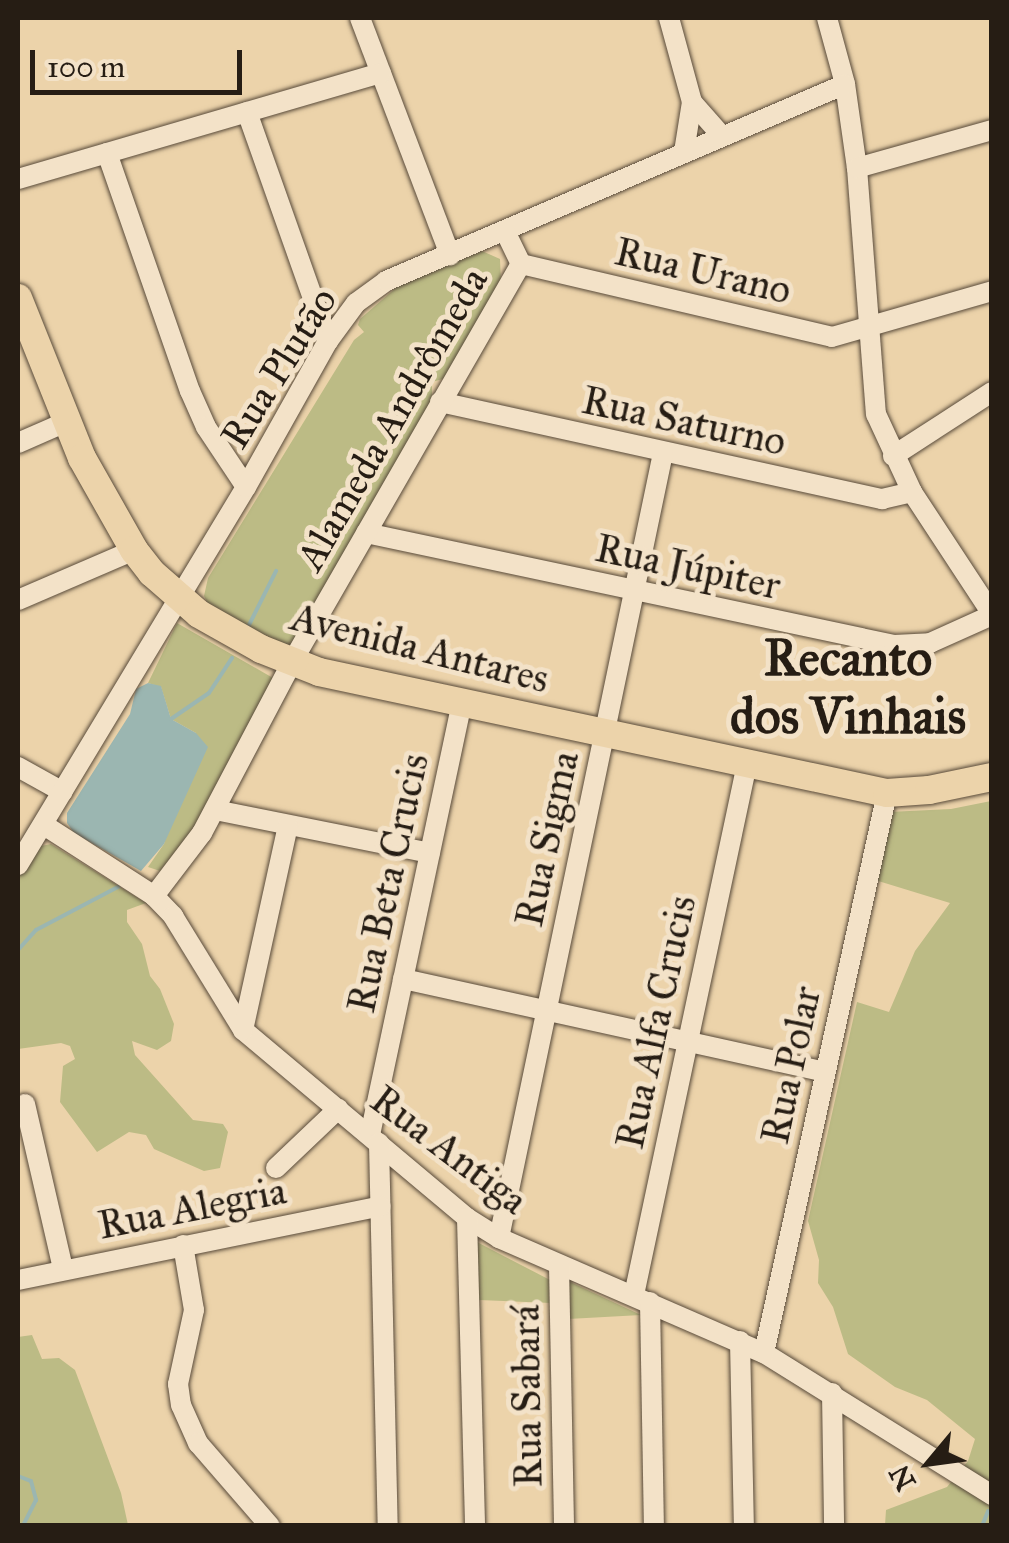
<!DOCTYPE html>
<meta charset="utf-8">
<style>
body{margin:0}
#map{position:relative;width:1009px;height:1543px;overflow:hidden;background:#ecd3aa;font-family:"IM FELL Great Primer",serif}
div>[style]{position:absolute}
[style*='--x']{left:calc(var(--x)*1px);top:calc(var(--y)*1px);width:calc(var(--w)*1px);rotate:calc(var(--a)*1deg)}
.green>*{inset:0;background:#bcbb85}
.water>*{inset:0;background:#9bb6b1}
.stream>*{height:4px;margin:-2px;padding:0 2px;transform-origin:2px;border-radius:2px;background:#9bb6b1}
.roads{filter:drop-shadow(0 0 2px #584a3a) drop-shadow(0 0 2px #584a3a)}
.minor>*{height:20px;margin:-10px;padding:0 10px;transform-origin:10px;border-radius:10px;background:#f3e2c8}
.major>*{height:28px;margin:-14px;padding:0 14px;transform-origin:14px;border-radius:14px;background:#ecd3aa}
span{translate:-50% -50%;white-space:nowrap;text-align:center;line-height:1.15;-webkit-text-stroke:10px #f3e2c8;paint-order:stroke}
.street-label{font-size:40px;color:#261d14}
.district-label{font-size:50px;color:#261d14;font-weight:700}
.frame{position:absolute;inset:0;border:20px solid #261d14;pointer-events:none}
.north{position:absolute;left:879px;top:1413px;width:100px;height:100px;-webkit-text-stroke:8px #f3e2c8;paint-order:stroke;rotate:241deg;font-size:28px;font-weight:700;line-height:40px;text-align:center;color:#261d14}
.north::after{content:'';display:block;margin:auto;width:35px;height:45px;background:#261d14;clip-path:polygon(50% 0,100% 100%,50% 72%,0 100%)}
.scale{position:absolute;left:30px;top:50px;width:212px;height:45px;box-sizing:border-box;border:5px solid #261d14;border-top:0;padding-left:12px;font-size:30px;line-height:35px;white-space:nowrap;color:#261d14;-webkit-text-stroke:8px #f3e2c8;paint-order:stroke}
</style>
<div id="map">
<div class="green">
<i style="clip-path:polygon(482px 251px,500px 259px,501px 283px,446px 378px,432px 382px,432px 400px,293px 646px,284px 650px,211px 610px,204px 596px,208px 578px,354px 340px,364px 332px,358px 325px,360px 319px,398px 286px)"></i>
<i style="clip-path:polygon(177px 623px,273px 678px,210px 808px,160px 871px,148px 867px,164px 844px,196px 733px,171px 719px,161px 687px,148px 683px)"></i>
<i style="clip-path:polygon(991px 801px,991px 1525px,885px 1525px,886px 1510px,947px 1487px,968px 1461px,975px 1439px,927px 1400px,895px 1387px,848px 1354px,833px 1307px,818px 1283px,819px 1260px,808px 1221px,857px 1002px,889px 1012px,915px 951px,950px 903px,875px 880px,889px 812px,951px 809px)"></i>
<i style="clip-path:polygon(51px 844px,146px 903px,127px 910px,127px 922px,142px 944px,150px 976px,160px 989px,174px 1024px,171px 1041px,157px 1050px,132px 1041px,135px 1055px,193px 1120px,223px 1124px,228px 1132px,220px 1168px,204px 1171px,154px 1149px,146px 1135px,129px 1132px,97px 1152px,60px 1102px,63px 1066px,75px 1059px,70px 1046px,61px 1043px,18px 1049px,18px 876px,41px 846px)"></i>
<i style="clip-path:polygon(475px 1241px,550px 1280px,551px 1303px,479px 1300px)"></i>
<i style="clip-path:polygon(566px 1280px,641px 1315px,568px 1319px)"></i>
<i style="clip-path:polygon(32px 1335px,42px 1359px,59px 1358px,75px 1370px,121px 1493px,128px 1525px,18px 1525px,18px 1337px)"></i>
</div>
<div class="water">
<i style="clip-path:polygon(148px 683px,161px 686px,171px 719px,196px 733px,208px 747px,164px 844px,141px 871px,74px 833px,67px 823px,67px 813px,130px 714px,136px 689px)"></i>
</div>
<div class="stream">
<i style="--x:247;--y:629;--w:65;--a:-63.4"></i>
<i style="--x:171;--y:719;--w:46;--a:-34.4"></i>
<i style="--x:209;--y:693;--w:42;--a:-56.7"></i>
<i style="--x:18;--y:950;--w:27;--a:-48"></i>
<i style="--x:36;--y:930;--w:93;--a:-27.7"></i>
<i style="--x:18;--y:1476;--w:14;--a:21"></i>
<i style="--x:31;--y:1481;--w:20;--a:75"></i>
<i style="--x:36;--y:1500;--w:29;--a:117"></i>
<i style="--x:982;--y:1526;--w:16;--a:-68"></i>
</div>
<div class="roads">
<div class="minor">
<i style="--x:360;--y:18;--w:254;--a:69.2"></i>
<i style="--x:669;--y:18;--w:87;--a:74.7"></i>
<i style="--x:692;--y:102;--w:45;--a:48.6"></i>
<i style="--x:827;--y:18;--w:68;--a:74.7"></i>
<i style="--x:845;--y:84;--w:85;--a:81.9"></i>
<i style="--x:857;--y:168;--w:247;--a:85.6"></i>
<i style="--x:876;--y:414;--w:86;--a:65.2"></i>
<i style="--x:912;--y:492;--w:146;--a:56.7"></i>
<i style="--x:247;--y:112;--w:243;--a:70.5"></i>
<i style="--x:684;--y:152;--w:51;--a:-80.9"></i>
<i style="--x:107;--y:153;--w:252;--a:70.8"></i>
<i style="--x:190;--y:391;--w:39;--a:66"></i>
<i style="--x:206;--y:427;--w:72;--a:56.3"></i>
<i style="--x:857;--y:168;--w:140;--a:-15.7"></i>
<i style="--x:18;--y:179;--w:378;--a:-16.3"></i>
<i style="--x:521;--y:264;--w:319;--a:13.2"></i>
<i style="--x:832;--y:337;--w:166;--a:-16"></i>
<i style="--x:440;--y:402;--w:453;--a:12.4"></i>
<i style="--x:882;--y:499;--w:31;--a:-13"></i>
<i style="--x:18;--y:443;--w:52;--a:-23.6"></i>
<i style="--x:893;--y:456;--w:118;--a:-32.9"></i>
<i style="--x:366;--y:533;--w:540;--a:11.98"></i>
<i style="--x:894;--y:645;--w:36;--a:-3"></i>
<i style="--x:930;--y:643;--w:68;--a:-24.3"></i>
<i style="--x:18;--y:600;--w:126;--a:-23.3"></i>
<i style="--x:18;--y:767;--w:51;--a:29.1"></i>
<i style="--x:215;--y:810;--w:219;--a:11.3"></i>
<i style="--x:44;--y:825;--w:131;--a:32.8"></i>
<i style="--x:154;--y:896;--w:28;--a:46"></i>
<i style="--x:173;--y:916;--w:134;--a:58.4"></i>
<i style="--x:243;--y:1030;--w:292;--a:40"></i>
<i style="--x:467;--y:1218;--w:38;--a:32"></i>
<i style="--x:499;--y:1238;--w:289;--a:23.5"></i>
<i style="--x:764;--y:1353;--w:269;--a:31.9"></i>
<i style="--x:18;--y:865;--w:441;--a:-58.9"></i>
<i style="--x:246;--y:487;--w:167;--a:-60.7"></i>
<i style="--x:328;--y:341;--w:47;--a:-53.6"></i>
<i style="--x:356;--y:303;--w:37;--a:-36"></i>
<i style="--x:386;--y:281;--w:499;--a:-23.2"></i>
<i style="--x:154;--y:896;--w:79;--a:-52.7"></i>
<i style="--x:202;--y:833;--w:193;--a:-62.2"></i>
<i style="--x:292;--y:662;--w:459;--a:-60.1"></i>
<i style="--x:521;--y:264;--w:34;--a:-116"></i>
<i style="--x:403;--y:979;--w:432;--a:12.4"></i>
<i style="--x:243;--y:1030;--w:209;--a:-77.6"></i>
<i style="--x:25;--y:1104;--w:169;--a:77"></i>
<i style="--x:370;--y:1135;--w:442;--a:-78"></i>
<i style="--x:379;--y:1143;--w:383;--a:88.7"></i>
<i style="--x:276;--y:1168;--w:86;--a:-43.6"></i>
<i style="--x:467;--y:1218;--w:308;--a:88.5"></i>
<i style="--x:499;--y:1238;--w:802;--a:-78.2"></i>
<i style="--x:183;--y:1245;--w:66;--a:80.4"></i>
<i style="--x:194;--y:1310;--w:76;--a:102.2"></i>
<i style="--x:178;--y:1384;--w:21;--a:82"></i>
<i style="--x:181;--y:1405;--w:42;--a:65.9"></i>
<i style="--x:198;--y:1443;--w:110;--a:49.1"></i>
<i style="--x:559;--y:1265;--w:261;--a:88.9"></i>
<i style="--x:18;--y:1280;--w:370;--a:-11.5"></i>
<i style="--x:634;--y:1295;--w:543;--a:-77.99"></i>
<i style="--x:650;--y:1302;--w:224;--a:89"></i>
<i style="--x:740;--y:1341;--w:185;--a:88.8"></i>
<i style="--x:764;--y:1353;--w:573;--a:-77.61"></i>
<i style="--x:832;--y:1393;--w:133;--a:89.1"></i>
</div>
<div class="major">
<i style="--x:18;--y:298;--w:172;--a:68.2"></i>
<i style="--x:82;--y:458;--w:106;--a:60.5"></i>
<i style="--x:134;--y:550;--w:29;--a:52"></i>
<i style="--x:152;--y:573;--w:62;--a:41.1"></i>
<i style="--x:199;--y:614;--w:71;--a:29.4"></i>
<i style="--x:261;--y:649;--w:62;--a:21.6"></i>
<i style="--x:319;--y:672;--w:581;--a:12.03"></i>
<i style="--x:887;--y:793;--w:42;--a:-4.1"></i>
<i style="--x:929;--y:790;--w:64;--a:-11.7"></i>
</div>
</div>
<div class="street-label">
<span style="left:703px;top:271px;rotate:13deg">Rua Urano</span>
<span style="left:279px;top:368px;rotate:-58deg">Rua Plutão</span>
<span style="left:392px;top:419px;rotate:-60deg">Alameda Andrômeda</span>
<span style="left:684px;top:421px;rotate:12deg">Rua Saturno</span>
<span style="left:688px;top:567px;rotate:12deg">Rua Júpiter</span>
<span style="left:420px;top:648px;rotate:14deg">Avenida Antares</span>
<span style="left:547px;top:839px;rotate:-78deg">Rua Sigma</span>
<span style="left:388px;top:883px;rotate:-78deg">Rua Beta Crucis</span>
<span style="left:656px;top:1022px;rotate:-78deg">Rua Alfa Crucis</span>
<span style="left:791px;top:1065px;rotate:-78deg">Rua Polar</span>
<span style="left:449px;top:1150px;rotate:37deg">Rua Antiga</span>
<span style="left:192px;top:1208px;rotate:-11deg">Rua Alegria</span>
<span style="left:527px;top:1396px;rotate:-91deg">Rua Sabará</span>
</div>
<div class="district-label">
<span style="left:848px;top:687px">Recanto<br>dos Vinhais</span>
</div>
<div class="frame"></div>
<div class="north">N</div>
<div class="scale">100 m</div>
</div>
